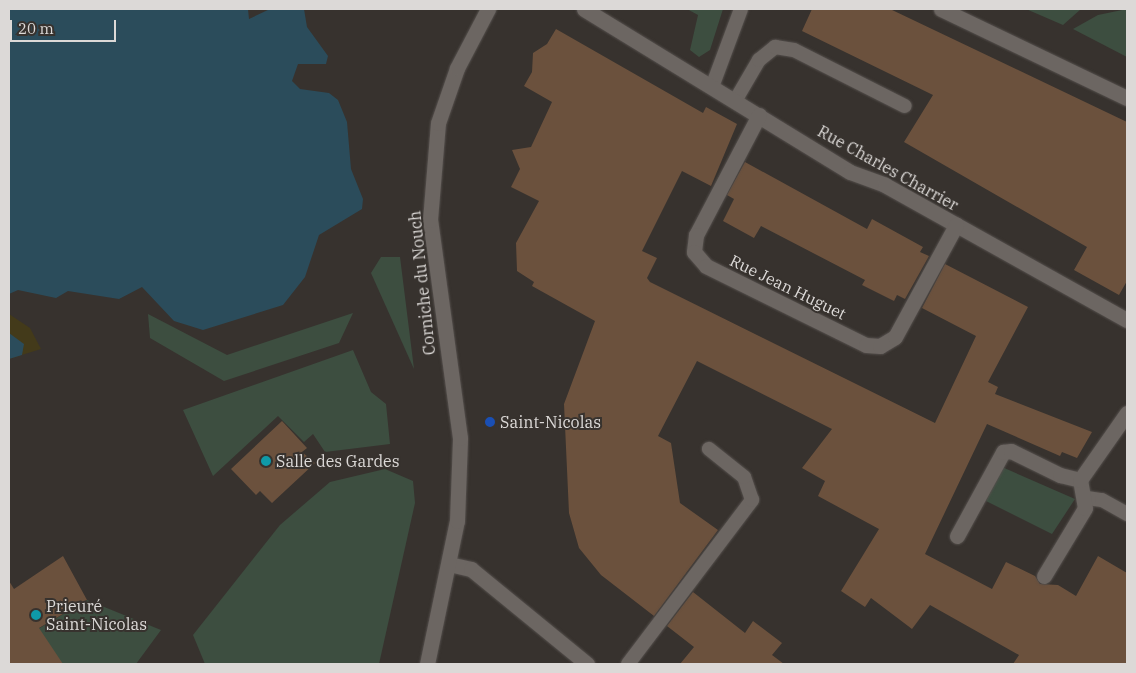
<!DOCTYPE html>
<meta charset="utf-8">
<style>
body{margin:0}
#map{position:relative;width:1136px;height:673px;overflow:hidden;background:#37322e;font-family:"IBM Plex Serif",serif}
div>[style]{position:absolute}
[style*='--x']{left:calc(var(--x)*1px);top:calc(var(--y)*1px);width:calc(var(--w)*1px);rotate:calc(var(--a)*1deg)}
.green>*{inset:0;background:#3d4e40}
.sand>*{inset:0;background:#433a1a}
.water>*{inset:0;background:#2b4c5b}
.building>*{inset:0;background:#6b513d}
.roads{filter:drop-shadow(0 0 1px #544f4c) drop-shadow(0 0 1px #544f4c)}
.service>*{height:14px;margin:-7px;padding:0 7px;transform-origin:7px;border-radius:7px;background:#6c6662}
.minor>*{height:15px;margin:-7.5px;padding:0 7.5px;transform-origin:7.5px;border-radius:7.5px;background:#6c6662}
.tertiary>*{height:15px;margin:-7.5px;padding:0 7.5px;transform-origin:7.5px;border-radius:7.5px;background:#6c6662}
.dots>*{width:14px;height:14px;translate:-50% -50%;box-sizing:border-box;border:2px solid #37322e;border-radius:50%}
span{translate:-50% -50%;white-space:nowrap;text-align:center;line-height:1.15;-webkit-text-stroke:4px #37322e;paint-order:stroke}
.street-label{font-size:16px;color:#dcd9d7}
.poi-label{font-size:16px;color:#dcd9d7}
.left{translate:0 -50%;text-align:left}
.frame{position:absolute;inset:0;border:10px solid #dcd9d7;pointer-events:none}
.scale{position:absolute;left:10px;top:20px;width:106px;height:22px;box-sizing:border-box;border:2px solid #dcd9d7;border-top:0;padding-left:6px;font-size:15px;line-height:18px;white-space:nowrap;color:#dcd9d7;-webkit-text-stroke:4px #37322e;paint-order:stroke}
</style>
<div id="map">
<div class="green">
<i style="clip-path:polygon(687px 9px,723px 9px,710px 50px,699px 57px,690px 50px,698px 15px)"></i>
<i style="clip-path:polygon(1026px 9px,1081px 9px,1063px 25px)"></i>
<i style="clip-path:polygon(1127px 9px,1127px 57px,1073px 29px,1098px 15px)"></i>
<i style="clip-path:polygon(381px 257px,400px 257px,414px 369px,371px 273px)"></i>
<i style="clip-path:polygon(353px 313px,339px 343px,224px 381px,150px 338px,148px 314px,227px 355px)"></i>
<i style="clip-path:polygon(353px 350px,371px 392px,386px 404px,390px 444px,325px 452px,313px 434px,304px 442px,278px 416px,213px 476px,183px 410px)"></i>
<i style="clip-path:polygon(1002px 467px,1075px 499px,1052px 534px,986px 501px)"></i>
<i style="clip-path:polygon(385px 469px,413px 481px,415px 503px,379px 664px,205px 664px,193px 635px,280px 525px,330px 482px)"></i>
<i style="clip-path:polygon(87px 600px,161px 630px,136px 664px,50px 664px,59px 659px,38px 629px)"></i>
</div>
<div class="sand">
<i style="clip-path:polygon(9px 314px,30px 328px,41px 349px,9px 359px)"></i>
</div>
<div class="water">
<i style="clip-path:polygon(9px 9px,248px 9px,249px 19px,270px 9px,304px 9px,307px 27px,328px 56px,326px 64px,298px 64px,292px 81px,300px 89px,329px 93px,338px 100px,347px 122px,351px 169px,363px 199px,362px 209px,319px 235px,305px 277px,283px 305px,203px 330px,174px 321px,142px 287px,119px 299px,68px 291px,56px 298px,18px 290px,9px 294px)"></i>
<i style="clip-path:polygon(9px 333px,24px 344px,22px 355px,9px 359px)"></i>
</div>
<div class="building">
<i style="clip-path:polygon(812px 9px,890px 9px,1127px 122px,1127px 281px,1119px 295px,1074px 270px,1087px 247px,904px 142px,933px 95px,802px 31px)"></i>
<i style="clip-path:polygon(556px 29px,703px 113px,706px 107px,737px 124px,711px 186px,682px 171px,642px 251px,657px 258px,647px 278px,650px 282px,935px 423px,976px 336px,922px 308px,945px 264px,1028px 307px,988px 382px,998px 387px,995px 394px,1092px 432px,1077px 458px,1062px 452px,1060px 456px,987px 424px,925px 554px,992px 589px,1006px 562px,1035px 576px,1040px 584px,1058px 585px,1076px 596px,1098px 556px,1127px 573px,1127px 664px,1013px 664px,1019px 655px,930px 605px,912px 629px,871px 598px,865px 607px,841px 591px,879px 529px,818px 496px,825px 481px,802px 468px,832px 429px,697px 361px,658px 436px,671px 443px,680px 503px,718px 530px,654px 616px,601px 575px,579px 548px,569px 513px,564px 404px,595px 321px,532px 286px,534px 282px,517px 271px,516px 243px,539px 201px,511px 187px,520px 169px,512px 150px,531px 147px,552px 102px,524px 86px,532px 72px,533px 53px,547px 44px)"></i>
<i style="clip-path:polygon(745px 162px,867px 229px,872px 219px,923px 247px,920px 252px,929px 256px,905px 299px,897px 295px,894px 301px,862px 285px,865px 280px,761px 226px,754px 238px,723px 221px,734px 199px,727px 195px)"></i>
<i style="clip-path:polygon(282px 421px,307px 448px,302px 452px,315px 463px,272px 503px,260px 491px,256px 495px,231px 469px)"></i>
<i style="clip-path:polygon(63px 556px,87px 600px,39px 628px,63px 664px,9px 664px,9px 581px,14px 589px)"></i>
<i style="clip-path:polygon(693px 592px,745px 633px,753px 621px,782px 643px,772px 655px,784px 664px,680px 664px,694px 647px,667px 626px)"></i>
</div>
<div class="roads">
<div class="service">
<i style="--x:712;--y:87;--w:83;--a:-69.6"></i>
<i style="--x:735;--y:101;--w:48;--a:-59.7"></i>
<i style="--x:759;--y:60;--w:21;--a:-39"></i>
<i style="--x:775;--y:47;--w:19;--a:9"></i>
<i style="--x:794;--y:50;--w:124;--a:26.8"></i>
<i style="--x:1087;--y:498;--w:15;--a:8"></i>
<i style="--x:1102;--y:500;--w:29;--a:29"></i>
<i style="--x:628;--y:664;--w:206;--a:-52.9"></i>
<i style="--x:752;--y:500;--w:24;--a:-109"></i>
<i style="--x:744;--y:477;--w:45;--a:-141.3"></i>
</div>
<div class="minor">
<i style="--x:584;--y:9;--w:312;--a:31.5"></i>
<i style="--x:850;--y:172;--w:37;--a:20"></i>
<i style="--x:885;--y:185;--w:277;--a:29.2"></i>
<i style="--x:941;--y:9;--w:206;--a:25.6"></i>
<i style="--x:759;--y:115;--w:136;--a:117.7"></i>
<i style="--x:696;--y:235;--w:17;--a:97"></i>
<i style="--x:694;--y:252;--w:18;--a:49"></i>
<i style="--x:706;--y:266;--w:178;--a:26.3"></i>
<i style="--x:866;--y:345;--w:14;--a:4"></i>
<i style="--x:880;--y:346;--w:17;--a:-31"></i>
<i style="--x:895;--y:337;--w:128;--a:-61.4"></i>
<i style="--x:957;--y:536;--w:96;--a:-61.3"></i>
<i style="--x:1003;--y:452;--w:8;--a:-7"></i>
<i style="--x:1011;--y:451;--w:55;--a:26.1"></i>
<i style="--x:1060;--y:475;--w:21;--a:14"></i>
<i style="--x:449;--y:564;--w:23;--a:13"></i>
<i style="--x:471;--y:569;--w:150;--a:39.3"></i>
<i style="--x:1044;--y:576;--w:79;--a:-58.9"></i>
<i style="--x:1085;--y:508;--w:28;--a:-100"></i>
<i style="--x:1080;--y:480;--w:82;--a:-55"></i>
</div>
<div class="tertiary">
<i style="--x:427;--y:664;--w:146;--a:-78.2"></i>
<i style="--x:457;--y:521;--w:83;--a:-87.9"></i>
<i style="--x:460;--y:438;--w:220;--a:-97.8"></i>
<i style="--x:430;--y:220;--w:97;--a:-85.3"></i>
<i style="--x:438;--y:123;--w:58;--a:-70.9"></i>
<i style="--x:457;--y:68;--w:67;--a:-62.3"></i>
</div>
</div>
<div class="dots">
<i style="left:490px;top:422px;background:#1a4fb4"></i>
<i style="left:266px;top:461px;background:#0f9aa8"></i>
<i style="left:36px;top:615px;background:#0f9aa8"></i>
</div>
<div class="street-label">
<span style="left:888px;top:168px;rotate:29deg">Rue Charles Charrier</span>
<span style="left:422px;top:283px;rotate:-96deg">Corniche du Nouch</span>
<span style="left:788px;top:287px;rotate:26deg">Rue Jean Huguet</span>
</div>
<div class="poi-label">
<span class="left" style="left:500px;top:422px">Saint-Nicolas</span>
<span class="left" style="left:276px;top:461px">Salle des Gardes</span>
<span class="left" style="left:46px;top:615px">Prieuré<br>Saint-Nicolas</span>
</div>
<div class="frame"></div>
<div class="scale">20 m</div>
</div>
